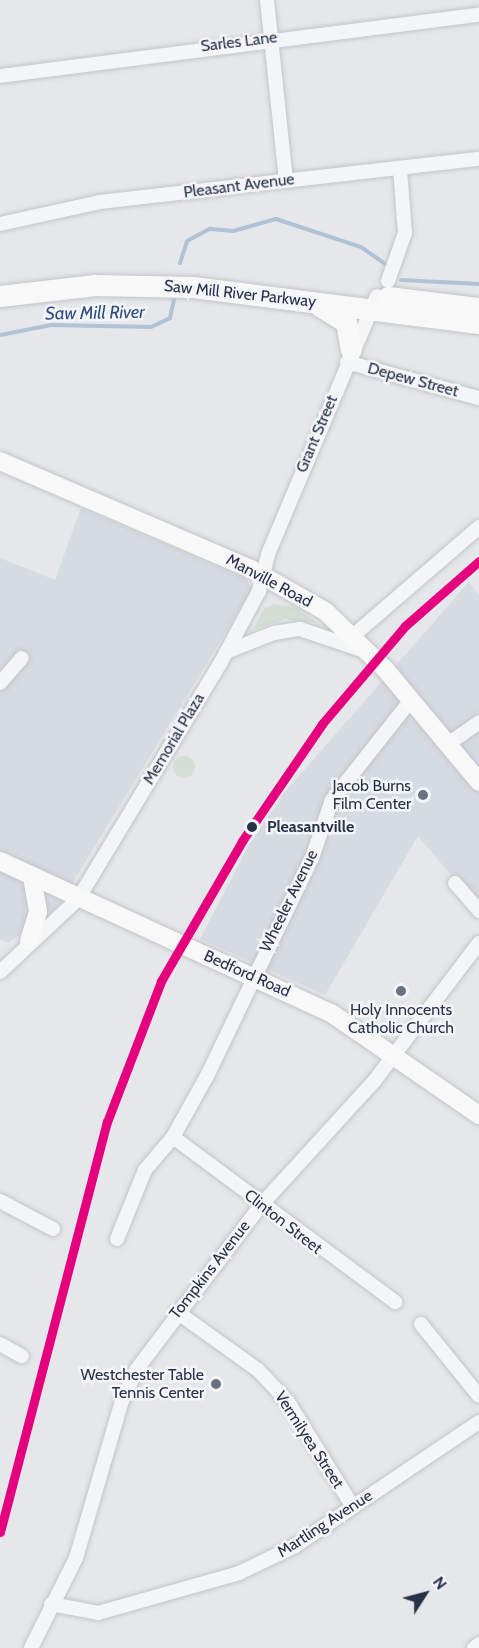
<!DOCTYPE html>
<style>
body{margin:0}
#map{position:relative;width:479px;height:1648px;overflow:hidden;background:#e5e7ea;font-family:Cabin,sans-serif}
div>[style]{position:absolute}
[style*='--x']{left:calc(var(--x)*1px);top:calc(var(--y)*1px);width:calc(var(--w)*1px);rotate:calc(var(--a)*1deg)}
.built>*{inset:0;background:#d6dae1}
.green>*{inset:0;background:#d4ded5}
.round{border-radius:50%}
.stream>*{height:4px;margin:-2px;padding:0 2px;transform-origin:2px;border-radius:2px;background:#b1c2d7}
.roads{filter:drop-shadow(0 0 2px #c3c5c8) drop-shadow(0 0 2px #c3c5c8)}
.minor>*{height:14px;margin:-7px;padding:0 7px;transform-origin:7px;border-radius:7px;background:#f4f5f7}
.major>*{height:18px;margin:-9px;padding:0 9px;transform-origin:9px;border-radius:9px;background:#f8f8f8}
.highway>*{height:21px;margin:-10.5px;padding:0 10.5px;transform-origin:10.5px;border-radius:10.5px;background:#f8f8f8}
.rail-1>*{height:9px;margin:-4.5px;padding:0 4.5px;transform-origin:4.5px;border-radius:4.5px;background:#e5007d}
.dots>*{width:16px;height:16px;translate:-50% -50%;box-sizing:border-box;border:3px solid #f3f5f9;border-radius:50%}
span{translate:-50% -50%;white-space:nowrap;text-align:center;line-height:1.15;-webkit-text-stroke:5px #f3f5f9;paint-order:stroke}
.street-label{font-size:16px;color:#293247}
.poi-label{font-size:16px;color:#293247}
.right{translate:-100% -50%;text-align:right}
.stop-label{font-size:16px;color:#293247;font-weight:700}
.left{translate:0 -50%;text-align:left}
.water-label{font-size:18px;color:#2e4f7f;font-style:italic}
.north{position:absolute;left:395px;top:1564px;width:60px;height:60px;-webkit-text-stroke:4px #f3f5f9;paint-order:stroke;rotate:54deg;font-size:16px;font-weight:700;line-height:24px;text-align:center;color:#293247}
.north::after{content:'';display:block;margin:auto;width:21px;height:27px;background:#293247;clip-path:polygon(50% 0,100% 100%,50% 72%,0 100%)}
</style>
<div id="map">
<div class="built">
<i style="clip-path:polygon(81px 508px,246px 579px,252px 589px,57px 908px,8px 943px,0 939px,0 558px,55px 580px)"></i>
<i style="clip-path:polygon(469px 582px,479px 596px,479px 908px,418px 836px,325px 995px,200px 939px,249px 845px,285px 792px)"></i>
</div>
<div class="green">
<i style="clip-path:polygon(274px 604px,295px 607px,317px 623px,285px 619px,253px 630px,264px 608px)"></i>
<i class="round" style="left:173px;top:756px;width:22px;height:22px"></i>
</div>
<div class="stream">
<i style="--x:180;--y:263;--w:23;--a:-72"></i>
<i style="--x:187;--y:241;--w:26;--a:-28"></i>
<i style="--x:210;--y:229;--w:23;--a:5"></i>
<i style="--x:233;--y:231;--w:45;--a:-15.6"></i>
<i style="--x:276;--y:219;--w:89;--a:18.2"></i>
<i style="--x:361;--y:247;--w:29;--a:35"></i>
<i style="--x:401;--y:280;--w:78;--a:2.9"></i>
<i style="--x:0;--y:335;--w:52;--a:-11.1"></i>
<i style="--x:51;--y:325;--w:100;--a:1.1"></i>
<i style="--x:151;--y:327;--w:21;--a:-25"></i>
<i style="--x:170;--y:318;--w:19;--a:-78"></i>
</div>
<div class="roads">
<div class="minor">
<i style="--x:267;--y:0;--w:181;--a:84"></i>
<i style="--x:0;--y:76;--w:483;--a:-7.3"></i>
<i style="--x:0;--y:224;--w:102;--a:-12.4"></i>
<i style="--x:100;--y:202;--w:381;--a:-6.5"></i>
<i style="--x:388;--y:281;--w:51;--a:-70.5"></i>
<i style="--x:405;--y:233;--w:64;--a:-94.5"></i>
<i style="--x:347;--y:362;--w:137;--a:15.3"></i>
<i style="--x:354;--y:635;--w:165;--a:-40.8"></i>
<i style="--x:226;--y:652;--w:52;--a:-21.6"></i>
<i style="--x:274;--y:633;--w:26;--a:-9"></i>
<i style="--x:300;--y:629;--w:72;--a:18.7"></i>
<i style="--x:0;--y:683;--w:33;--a:-49"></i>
<i style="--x:448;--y:744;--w:38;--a:-35"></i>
<i style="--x:455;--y:883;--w:37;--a:49"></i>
<i style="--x:0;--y:972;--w:107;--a:-43.1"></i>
<i style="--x:78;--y:899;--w:275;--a:-58.9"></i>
<i style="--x:220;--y:664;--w:83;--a:-61.9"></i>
<i style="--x:259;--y:591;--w:38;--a:-76"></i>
<i style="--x:268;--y:554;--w:280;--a:-67.1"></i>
<i style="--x:173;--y:1137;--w:277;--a:36.6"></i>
<i style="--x:0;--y:1201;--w:60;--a:27.8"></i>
<i style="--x:117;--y:1239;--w:74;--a:-67.9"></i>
<i style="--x:145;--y:1170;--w:43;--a:-49.7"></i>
<i style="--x:173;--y:1137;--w:70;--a:-60.9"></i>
<i style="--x:207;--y:1076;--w:242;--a:-64.3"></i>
<i style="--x:312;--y:858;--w:61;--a:-71"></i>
<i style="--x:332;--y:800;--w:127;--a:-51.7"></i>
<i style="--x:177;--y:1312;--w:100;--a:35.6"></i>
<i style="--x:258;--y:1370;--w:44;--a:46.8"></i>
<i style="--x:288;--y:1402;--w:123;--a:58.2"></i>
<i style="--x:421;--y:1324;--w:92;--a:51.1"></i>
<i style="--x:0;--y:1344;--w:25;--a:29"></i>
<i style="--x:51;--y:1604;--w:48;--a:10.8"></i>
<i style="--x:98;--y:1613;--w:147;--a:-15.8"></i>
<i style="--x:239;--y:1573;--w:62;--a:-25.7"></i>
<i style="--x:295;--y:1546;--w:222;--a:-34"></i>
<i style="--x:31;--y:1648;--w:101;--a:-63.4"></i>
<i style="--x:76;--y:1558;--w:164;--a:-73.7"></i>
<i style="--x:122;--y:1401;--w:35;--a:-65"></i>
<i style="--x:137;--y:1369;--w:206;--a:-52.9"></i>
<i style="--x:261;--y:1205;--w:169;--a:-47.6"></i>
<i style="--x:375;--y:1080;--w:172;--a:-52.8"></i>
<i style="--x:474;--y:1648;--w:6;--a:-39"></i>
</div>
<div class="major">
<i style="--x:0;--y:461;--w:275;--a:23.3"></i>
<i style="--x:253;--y:570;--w:83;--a:29.7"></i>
<i style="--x:325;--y:611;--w:83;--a:44"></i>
<i style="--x:385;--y:669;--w:147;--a:50.2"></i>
<i style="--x:0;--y:861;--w:364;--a:24.7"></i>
<i style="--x:331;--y:1013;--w:180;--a:34.6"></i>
<i style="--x:29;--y:941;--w:31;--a:-73"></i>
<i style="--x:38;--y:911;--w:36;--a:-100"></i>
</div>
<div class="highway">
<i style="--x:0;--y:296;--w:96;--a:-6.6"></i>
<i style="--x:95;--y:285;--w:98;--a:1.2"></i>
<i style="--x:193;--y:287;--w:288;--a:7.2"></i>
<i style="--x:388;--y:297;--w:92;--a:6.9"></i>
<i style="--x:320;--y:306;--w:31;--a:32"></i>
<i style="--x:346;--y:322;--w:28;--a:80"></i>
</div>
</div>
<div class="rail-1">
<i style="--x:0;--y:1532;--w:424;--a:-75.4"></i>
<i style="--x:107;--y:1122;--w:151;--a:-69"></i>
<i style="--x:161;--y:981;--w:162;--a:-59.9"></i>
<i style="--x:242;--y:841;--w:142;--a:-55.6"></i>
<i style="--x:322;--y:724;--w:128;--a:-49.7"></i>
<i style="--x:405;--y:626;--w:98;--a:-41.3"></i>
</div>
<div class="dots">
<i style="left:423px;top:795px;background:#6b7180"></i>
<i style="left:252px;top:827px;background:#293247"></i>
<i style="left:401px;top:991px;background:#6b7180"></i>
<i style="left:216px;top:1384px;background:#6b7180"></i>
</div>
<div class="street-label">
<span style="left:239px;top:42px;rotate:-7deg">Sarles Lane</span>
<span style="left:239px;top:186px;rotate:-7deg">Pleasant Avenue</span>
<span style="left:240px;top:294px;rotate:6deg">Saw Mill River Parkway</span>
<span style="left:413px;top:380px;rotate:15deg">Depew Street</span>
<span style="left:317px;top:434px;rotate:-67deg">Grant Street</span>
<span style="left:269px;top:581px;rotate:28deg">Manville Road</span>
<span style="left:174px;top:739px;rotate:-59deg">Memorial Plaza</span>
<span style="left:289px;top:901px;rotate:-64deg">Wheeler Avenue</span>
<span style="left:247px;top:974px;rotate:24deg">Bedford Road</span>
<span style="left:283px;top:1222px;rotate:38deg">Clinton Street</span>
<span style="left:210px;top:1270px;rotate:-52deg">Tompkins Avenue</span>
<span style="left:309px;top:1440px;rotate:57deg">Vermilyea Street</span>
<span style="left:325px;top:1524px;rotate:-33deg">Martling Avenue</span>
</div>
<div class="poi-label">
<span class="right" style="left:411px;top:795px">Jacob Burns<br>Film Center</span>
<span style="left:401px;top:1019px">Holy Innocents<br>Catholic Church</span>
<span class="right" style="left:204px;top:1384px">Westchester Table<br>Tennis Center</span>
</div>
<div class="stop-label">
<span class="left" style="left:267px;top:827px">Pleasantville</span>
</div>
<div class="water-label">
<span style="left:95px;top:313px;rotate:-1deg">Saw Mill River</span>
</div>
<div class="north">N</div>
</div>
